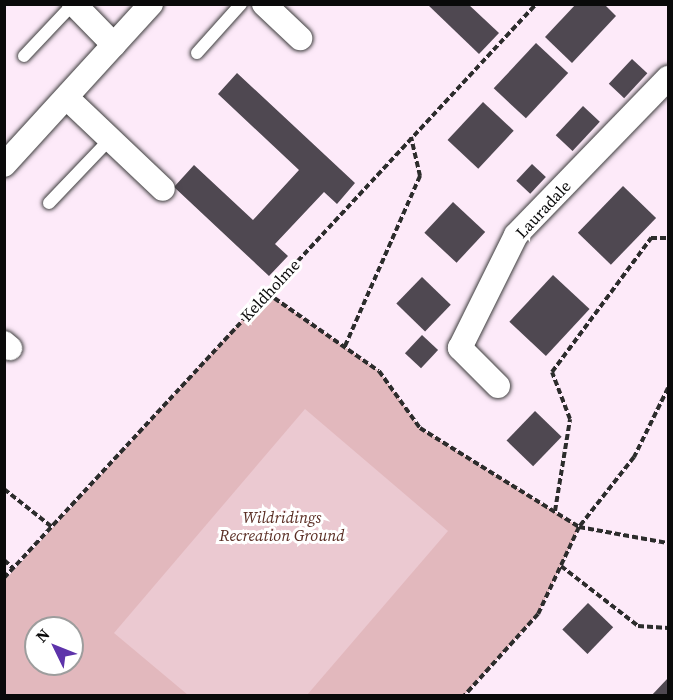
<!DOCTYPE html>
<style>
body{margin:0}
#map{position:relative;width:673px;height:700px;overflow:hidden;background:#fdeaf9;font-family:"Source Serif 4",serif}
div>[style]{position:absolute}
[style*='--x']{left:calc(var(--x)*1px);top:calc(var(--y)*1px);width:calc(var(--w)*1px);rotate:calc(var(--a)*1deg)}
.green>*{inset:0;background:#e2b8bd}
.pitch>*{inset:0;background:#ebc9d1}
.building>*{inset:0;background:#4f4851;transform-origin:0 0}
.path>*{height:4px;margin-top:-2px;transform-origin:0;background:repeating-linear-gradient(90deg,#2c2c2c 0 6px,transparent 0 9px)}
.roads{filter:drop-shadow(0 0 2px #3d3d3d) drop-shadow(0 0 2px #3d3d3d)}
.service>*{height:12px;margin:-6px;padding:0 6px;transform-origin:6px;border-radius:6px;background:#fff}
.minor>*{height:24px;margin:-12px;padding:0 12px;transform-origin:12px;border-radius:12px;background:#fff}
span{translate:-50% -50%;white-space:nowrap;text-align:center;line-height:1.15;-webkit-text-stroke:6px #fff;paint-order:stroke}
.street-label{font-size:16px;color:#0a0a0a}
.park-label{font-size:16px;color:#5a2d23;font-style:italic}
.frame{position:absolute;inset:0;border:6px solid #0a0a0a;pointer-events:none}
.north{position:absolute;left:24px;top:616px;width:60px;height:60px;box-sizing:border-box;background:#fff;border:2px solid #9d9d9d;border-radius:50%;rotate:313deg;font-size:16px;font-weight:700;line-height:24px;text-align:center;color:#0a0a0a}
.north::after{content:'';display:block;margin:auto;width:21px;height:27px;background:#5d33aa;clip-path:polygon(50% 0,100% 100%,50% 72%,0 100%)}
</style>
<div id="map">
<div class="green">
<i style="clip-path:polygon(evenodd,267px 293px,379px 371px,420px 428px,579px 527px,538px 614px,464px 695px,5px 695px,4px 581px,267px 293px,36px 628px,72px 628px,72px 664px,36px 664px,36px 628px)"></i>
</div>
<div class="pitch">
<i style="clip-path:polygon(305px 409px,448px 531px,307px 695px,188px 695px,114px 633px)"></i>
</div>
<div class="building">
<i style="clip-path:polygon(427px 4px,468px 4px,499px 33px,479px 54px)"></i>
<i style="clip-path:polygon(576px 4px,604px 4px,616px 16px,572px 63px,545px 37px)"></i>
<i style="left:536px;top:43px;width:44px;height:62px;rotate:43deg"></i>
<i style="left:632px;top:59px;width:21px;height:34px;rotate:43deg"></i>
<i style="clip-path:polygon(237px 73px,355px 183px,337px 204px,324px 192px,275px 244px,288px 256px,269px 276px,174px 187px,194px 165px,253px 220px,299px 170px,218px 94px)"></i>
<i style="left:483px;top:102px;width:42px;height:52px;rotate:43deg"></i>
<i style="left:583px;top:106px;width:23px;height:40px;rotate:43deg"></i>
<i style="left:532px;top:164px;width:19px;height:23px;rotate:43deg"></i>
<i style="left:623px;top:186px;width:46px;height:65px;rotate:44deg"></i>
<i style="left:453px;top:202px;width:44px;height:42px;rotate:43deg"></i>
<i style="left:553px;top:275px;width:50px;height:64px;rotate:43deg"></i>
<i style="left:422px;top:277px;width:40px;height:37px;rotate:44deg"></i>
<i style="left:422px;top:335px;width:22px;height:25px;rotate:43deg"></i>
<i style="left:535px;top:411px;width:37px;height:41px;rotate:44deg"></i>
<i style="left:588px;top:603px;width:35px;height:37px;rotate:44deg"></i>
<i style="clip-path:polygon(668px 678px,668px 696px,651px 696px)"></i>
</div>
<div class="path">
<i style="--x:267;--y:293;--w:136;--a:34.9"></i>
<i style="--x:379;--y:371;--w:70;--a:54.3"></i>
<i style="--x:420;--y:428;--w:187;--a:31.9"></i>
<i style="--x:579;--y:527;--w:96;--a:115.2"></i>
<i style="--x:538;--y:614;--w:110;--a:132.1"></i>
<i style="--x:345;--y:346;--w:186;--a:-66.2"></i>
<i style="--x:420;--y:176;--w:40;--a:-103"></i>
<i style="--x:668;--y:388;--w:77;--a:116.2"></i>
<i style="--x:634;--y:457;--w:89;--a:128.2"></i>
<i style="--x:579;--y:527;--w:90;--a:10.2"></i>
<i style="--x:4;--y:489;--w:61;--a:38.4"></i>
<i style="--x:555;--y:511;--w:93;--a:-80.7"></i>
<i style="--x:570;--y:419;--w:50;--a:-111"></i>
<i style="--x:552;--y:372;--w:167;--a:-53.5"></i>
<i style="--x:651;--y:238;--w:17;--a:0"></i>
<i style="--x:4;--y:560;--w:12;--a:42"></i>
<i style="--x:561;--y:566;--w:98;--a:37.9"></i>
<i style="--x:638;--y:626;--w:30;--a:4"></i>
<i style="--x:4;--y:578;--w:783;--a:-47.17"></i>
</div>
<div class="roads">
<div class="service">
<i style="--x:197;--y:53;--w:66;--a:-48.1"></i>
<i style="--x:24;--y:56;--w:71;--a:-46.7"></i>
<i style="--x:49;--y:203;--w:88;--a:-46.4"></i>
</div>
<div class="minor">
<i style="--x:74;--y:4;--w:57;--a:45.7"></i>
<i style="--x:264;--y:4;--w:50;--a:43.4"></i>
<i style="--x:67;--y:98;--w:132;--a:43.5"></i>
<i style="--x:4;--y:165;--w:218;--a:-47.6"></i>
<i style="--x:4;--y:343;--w:8;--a:40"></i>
<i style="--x:498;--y:386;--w:54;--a:-135"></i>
<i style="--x:460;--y:348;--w:126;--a:-63.6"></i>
<i style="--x:516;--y:235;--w:219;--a:-45.9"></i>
</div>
</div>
<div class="street-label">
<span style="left:543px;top:209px;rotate:-47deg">Lauradale</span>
<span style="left:270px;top:290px;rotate:-47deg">Keldholme</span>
</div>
<div class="park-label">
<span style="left:282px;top:526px">Wildridings<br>Recreation Ground</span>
</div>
<div class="frame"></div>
<div class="north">N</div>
</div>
